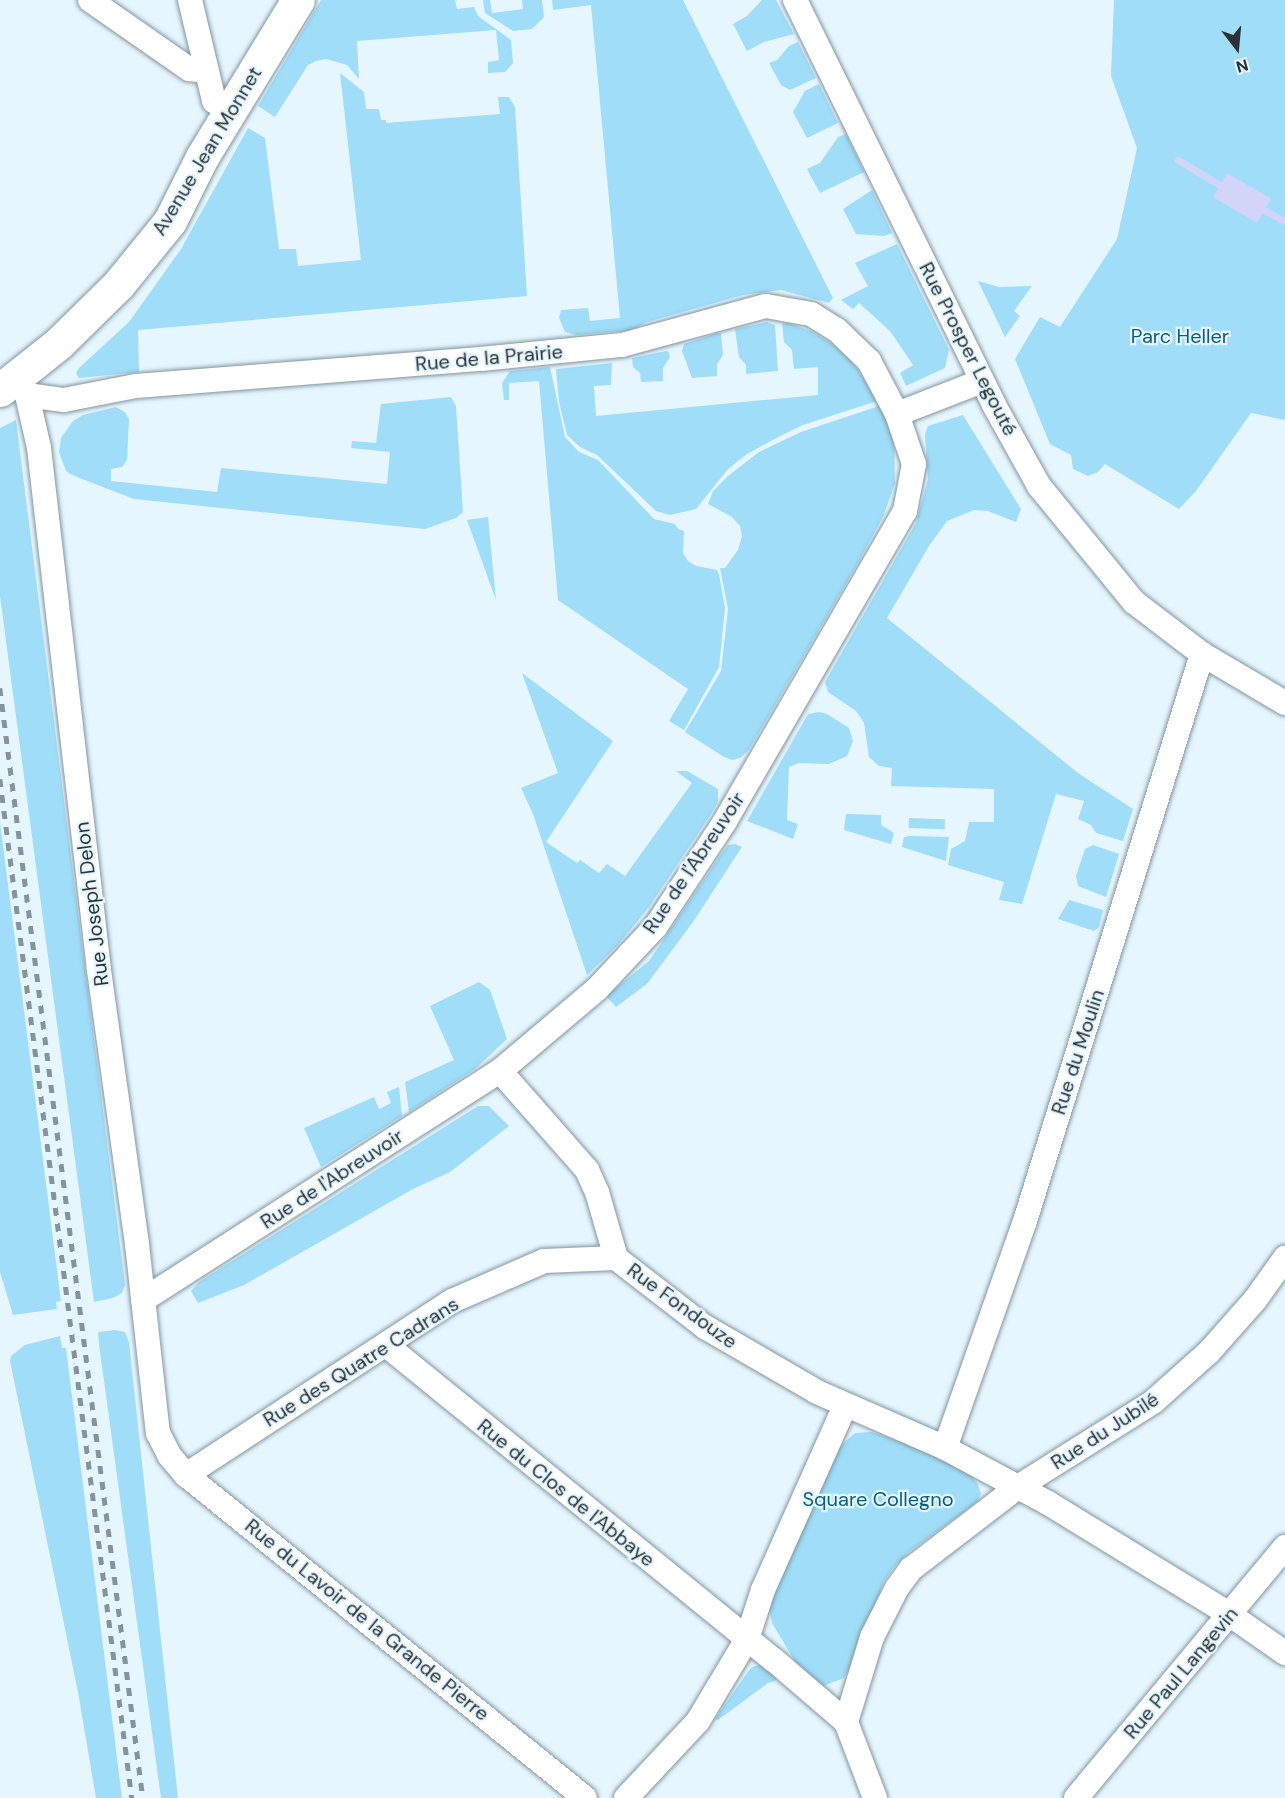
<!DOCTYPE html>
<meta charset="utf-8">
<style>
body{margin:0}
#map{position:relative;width:1285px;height:1798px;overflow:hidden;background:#e5f6ff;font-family:"DM Sans",sans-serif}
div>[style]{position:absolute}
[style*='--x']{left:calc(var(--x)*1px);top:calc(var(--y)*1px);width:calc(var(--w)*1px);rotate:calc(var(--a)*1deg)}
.green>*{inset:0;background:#9fddf9;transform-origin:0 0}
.water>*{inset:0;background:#d2d5f7;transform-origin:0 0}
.stream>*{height:7px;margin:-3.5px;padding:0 3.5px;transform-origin:3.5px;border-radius:3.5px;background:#d2d5f7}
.roads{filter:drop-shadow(0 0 2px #8296a0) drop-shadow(0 0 2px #8296a0)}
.street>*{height:24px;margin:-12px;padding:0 12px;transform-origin:12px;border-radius:12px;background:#fff}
.secondary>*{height:33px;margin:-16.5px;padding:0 16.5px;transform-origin:16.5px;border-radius:16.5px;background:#fff}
.rail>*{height:4.5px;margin-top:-2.25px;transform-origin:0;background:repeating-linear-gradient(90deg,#87939a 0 8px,transparent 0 16px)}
span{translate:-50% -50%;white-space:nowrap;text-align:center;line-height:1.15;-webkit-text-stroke:4.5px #e5f6ff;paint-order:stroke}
.street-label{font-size:20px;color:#2a3236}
.park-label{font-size:20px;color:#095f7c}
.north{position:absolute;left:1207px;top:18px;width:60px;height:60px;-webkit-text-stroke:4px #e5f6ff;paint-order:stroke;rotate:164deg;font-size:16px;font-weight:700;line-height:24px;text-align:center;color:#2a3236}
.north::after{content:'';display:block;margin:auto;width:21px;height:27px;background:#2a3236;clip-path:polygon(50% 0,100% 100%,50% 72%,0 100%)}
</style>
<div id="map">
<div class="green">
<i style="clip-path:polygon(321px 0,455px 0,457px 9px,474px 7px,478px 16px,511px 40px,513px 63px,505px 72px,488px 73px,488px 62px,499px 60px,496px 30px,357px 41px,359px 79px,347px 65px,326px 59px,316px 61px,308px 65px,275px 117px,258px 106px)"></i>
<i style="clip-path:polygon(483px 0,490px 0,492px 13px,523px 9px,522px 0,542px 0,544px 17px,532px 29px,513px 31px,485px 13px)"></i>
<i style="clip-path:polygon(552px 0,683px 0,833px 298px,829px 303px,781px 290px,743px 295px,647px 322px,631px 330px,577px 335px,565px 332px,559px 318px,561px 310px,588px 308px,590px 321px,620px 318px,591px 5px,553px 10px)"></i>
<i style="clip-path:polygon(762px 0,776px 0,794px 34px,764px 42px,747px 51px,733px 24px,747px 16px)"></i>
<i style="clip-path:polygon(1114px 0,1285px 0,1285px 420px,1251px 413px,1196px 491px,1179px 509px,1105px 464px,1098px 472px,1088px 476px,1073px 469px,1071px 455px,1050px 444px,1015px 359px,1040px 317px,1060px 327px,1117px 239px,1137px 148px,1111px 76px)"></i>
<i style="clip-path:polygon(798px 42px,816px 78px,790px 90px,781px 85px,769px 63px,777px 60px,789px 46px)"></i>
<i style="clip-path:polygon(340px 73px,364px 92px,366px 109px,379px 109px,381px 120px,386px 120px,386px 123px,500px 114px,498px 97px,509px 97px,515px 107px,527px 296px,138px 330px,139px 372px,79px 378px,76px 373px,79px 368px,129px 322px,181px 249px,248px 128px,265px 138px,279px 249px,296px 249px,298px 266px,361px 260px)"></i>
<i style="clip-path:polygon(819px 84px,838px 123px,807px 138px,793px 112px,805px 91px)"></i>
<i style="clip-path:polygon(846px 134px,864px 172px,820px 193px,807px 169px,820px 163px,838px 137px)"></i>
<i style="clip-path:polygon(872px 190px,892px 233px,884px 236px,856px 234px,843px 209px)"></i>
<i style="clip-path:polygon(897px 244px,949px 350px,945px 368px,906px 386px,900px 373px,913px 365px,890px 331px,859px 303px,853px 309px,841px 300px,868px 286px,855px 263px)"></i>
<i style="clip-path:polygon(978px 281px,999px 287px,1032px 286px,1014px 311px,1020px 316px,1005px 337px)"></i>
<i style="clip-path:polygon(767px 322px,775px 325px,778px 371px,746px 374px,746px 365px,739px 357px,735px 329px)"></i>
<i style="clip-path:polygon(788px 323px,811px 331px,831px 343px,852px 362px,869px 386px,879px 403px,894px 433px,895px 483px,883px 517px,858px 563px,749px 750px,740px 758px,732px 760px,724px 757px,685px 732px,721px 671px,728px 609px,720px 568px,725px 568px,738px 550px,742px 536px,740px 526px,732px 517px,708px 504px,713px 491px,728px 476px,759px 452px,801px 432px,876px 407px,879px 403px,874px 402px,803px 425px,782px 435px,747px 454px,728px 469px,696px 509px,670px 515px,656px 511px,597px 455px,580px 447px,567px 435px,559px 402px,556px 369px,612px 363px,611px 385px,594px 386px,596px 416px,818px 395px,818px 367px,794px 369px,792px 350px,784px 342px,782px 324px)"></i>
<i style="clip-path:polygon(718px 333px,721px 334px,723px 355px,717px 364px,717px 376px,692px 378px,682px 351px,684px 344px)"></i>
<i style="clip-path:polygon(666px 351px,669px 352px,670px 357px,663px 368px,663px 381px,641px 382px,640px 373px,633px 367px,632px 358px)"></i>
<i style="clip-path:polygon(550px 367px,565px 437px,579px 452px,598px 460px,654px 519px,675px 524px,678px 529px,684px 531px,683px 553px,688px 561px,696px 566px,717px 570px,719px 574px,725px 608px,719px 667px,684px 730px,669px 721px,688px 689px,558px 600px,539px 381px,509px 383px,509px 400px,504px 400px,502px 383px,510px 371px)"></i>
<i style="clip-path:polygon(451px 397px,456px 406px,463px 512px,456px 518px,425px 529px,134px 499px,72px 475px,66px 471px,59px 452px,61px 438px,73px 421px,83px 415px,116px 407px,125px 412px,129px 419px,127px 460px,122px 467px,111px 469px,111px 481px,217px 492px,221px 468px,387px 484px,390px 452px,351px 448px,352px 441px,376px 443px,381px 404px)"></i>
<i style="clip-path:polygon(963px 415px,1021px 509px,1016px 522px,988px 511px,974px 510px,947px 521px,929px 546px,887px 618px,1078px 773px,1133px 809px,1123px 841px,1096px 833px,1091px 825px,1078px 819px,1084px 801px,1056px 794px,1022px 904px,999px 900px,1004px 882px,948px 865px,951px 849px,965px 841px,969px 822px,994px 822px,994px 789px,891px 786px,892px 768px,879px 766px,869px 757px,864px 723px,856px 711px,828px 692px,825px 682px,916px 523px,928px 479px,925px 434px,928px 426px)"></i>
<i style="clip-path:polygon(16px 420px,125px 1285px,122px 1293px,113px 1298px,94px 1302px,0 596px,0 428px)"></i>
<i style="clip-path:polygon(488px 517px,496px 600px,467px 520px)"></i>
<i style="clip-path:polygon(522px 673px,613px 741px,546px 842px,577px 863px,580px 860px,599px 873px,607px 864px,625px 876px,692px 783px,676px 771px,687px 771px,718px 789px,718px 802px,711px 814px,649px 907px,617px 946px,587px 975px,533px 814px,521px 788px,558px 773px)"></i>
<i style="clip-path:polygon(819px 712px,827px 714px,849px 728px,853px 741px,847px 756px,829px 764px,799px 763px,789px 767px,787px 820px,798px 824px,793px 839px,747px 821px,808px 714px)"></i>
<i style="clip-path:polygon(846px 814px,881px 815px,881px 825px,894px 833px,891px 844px,844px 830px)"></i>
<i style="left:909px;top:818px;width:36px;height:10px;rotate:2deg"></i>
<i style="clip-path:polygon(0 822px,61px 1301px,56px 1302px,57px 1309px,13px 1315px,0 1272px)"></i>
<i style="clip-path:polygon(909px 836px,949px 837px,946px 861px,902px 847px,904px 837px)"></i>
<i style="clip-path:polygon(735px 844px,742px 847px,693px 922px,647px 984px,616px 1007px,606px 996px,649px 961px,724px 850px,728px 845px)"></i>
<i style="clip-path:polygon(1093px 845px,1119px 854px,1106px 897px,1078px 886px,1076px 876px,1085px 849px)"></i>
<i style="clip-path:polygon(1069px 900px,1103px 910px,1099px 927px,1094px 931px,1058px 919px)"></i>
<i style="clip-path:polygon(479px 982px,490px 990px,507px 1039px,475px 1069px,409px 1112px,405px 1082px,454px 1060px,430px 1006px)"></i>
<i style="clip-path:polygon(399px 1087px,402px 1116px,321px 1167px,304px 1128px,374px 1097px,379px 1109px,391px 1103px,387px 1092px)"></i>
<i style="clip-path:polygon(478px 1106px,489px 1106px,509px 1126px,450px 1172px,413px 1189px,244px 1285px,198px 1303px,191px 1291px,199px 1282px)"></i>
<i style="clip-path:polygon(115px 1330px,125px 1332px,129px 1342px,178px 1798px,161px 1798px,99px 1344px,98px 1332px)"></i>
<i style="clip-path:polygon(60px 1336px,62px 1348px,66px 1348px,122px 1798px,96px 1798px,78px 1692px,10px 1361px,11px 1356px,25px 1345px)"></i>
<i style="clip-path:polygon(872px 1432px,927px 1451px,970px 1475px,978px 1484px,981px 1494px,977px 1502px,909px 1552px,894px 1567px,884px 1581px,854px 1660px,844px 1678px,818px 1688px,800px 1670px,772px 1623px,769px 1607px,773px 1591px,839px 1447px,855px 1433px)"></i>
<i style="clip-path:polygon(764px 1664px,778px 1676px,775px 1681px,768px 1683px,718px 1720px,715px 1719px,747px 1673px,752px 1667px)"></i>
</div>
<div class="water">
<i style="left:1227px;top:173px;width:51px;height:28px;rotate:30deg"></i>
</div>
<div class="stream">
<i style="--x:1178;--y:160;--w:49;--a:30.8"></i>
<i style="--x:1264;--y:210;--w:24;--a:28"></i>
</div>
<div class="roads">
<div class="street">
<i style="--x:90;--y:0;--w:121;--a:34.9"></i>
<i style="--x:189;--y:69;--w:18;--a:6"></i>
<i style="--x:190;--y:0;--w:104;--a:76.6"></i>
<i style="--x:214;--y:101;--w:19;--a:35"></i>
<i style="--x:795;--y:0;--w:451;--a:63.8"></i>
<i style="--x:994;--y:405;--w:93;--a:60.9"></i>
<i style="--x:1039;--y:486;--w:150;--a:50.7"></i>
<i style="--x:1134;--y:602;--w:86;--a:37.4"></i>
<i style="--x:1202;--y:654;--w:96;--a:30.6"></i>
<i style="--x:17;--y:377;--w:21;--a:61"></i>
<i style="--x:27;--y:395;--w:54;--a:77.2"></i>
<i style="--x:39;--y:448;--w:525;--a:83.44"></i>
<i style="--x:99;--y:970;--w:277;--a:82.1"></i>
<i style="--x:137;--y:1244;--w:190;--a:83.7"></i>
<i style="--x:158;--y:1433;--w:25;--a:63"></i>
<i style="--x:169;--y:1455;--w:26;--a:50"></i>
<i style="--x:186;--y:1475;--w:513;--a:38.99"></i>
<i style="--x:27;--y:395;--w:37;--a:8"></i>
<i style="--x:64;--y:400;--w:73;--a:-11"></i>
<i style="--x:136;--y:386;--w:346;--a:-4.5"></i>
<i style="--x:481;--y:359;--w:142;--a:-5.7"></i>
<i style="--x:622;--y:345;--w:149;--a:-15.2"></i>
<i style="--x:766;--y:306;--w:46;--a:10.1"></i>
<i style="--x:811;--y:314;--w:31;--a:32"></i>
<i style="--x:837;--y:330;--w:45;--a:44.1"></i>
<i style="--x:869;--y:361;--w:60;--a:62.2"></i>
<i style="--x:500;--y:1071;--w:132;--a:48.7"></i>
<i style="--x:587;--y:1170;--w:24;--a:66"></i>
<i style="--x:597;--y:1192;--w:69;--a:73.9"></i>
<i style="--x:616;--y:1258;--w:113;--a:37.8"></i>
<i style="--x:705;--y:1327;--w:129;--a:30.1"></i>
<i style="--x:817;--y:1392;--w:140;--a:23.6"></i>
<i style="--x:945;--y:1448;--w:117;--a:28.1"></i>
<i style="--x:1048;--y:1503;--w:212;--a:31.5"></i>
<i style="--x:1229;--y:1614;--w:68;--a:34.9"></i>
<i style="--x:143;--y:1300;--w:424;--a:-32.7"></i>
<i style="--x:500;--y:1071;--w:127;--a:-40.2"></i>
<i style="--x:597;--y:989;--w:86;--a:-46.9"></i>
<i style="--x:656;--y:926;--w:123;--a:-56.6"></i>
<i style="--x:724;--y:823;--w:361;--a:-59.9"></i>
<i style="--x:905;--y:511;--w:48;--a:-79.2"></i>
<i style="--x:914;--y:464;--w:53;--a:-108.8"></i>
<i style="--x:897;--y:414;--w:91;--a:-21.2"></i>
<i style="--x:386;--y:1345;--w:500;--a:39.1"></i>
<i style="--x:774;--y:1660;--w:95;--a:40.7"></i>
<i style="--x:945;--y:1448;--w:241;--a:-70.6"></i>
<i style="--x:1025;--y:1221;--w:594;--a:-72.66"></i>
<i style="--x:186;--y:1475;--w:318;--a:-33.2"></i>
<i style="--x:452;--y:1301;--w:100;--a:-23.5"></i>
<i style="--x:544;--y:1261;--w:72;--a:-2.4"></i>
<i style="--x:626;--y:1798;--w:105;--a:-46.9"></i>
<i style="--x:698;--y:1721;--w:96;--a:-59.1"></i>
<i style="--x:747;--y:1639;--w:52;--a:-71.9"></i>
<i style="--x:763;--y:1590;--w:201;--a:-66"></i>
<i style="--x:875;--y:1798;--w:81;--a:-110.9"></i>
<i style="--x:846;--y:1722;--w:89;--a:-73"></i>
<i style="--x:872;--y:1637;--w:55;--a:-63"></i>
<i style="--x:897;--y:1588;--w:24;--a:-54"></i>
<i style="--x:911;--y:1569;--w:135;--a:-37.5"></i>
<i style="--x:1018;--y:1487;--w:160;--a:-32.2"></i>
<i style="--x:1153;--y:1402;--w:75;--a:-41.8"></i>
<i style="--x:1209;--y:1352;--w:69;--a:-48.5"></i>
<i style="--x:1255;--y:1300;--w:52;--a:-54.5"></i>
<i style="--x:1076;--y:1798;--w:327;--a:-50.2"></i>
</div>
<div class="secondary">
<i style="--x:0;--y:390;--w:75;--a:-38.5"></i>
<i style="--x:59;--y:343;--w:83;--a:-44.5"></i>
<i style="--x:118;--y:285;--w:82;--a:-50.9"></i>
<i style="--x:170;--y:221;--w:72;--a:-63.4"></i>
<i style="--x:202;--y:157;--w:184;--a:-58.6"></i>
</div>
</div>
<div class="rail">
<i style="--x:0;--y:688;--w:1119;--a:82.66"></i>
<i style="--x:0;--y:779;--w:1028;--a:82.62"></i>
</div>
<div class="street-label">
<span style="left:207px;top:151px;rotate:-59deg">Avenue Jean Monnet</span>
<span style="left:968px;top:349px;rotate:63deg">Rue Prosper Legouté</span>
<span style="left:489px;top:358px;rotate:-5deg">Rue de la Prairie</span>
<span style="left:694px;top:863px;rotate:-56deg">Rue de l'Abreuvoir</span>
<span style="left:92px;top:904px;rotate:-97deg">Rue Joseph Delon</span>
<span style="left:1078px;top:1052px;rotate:-72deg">Rue du Moulin</span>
<span style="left:332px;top:1179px;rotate:-33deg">Rue de l'Abreuvoir</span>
<span style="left:682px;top:1306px;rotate:36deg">Rue Fondouze</span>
<span style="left:361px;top:1362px;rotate:-32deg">Rue des Quatre Cadrans</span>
<span style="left:1105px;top:1431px;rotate:-33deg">Rue du Jubilé</span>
<span style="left:566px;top:1493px;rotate:39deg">Rue du Clos de l'Abbaye</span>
<span style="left:367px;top:1620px;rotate:39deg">Rue du Lavoir de la Grande Pierre</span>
<span style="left:1181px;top:1673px;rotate:-50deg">Rue Paul Langevin</span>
</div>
<div class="park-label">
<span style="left:1180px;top:336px">Parc Heller</span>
<span style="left:878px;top:1499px">Square Collegno</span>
</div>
<div class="north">N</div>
</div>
